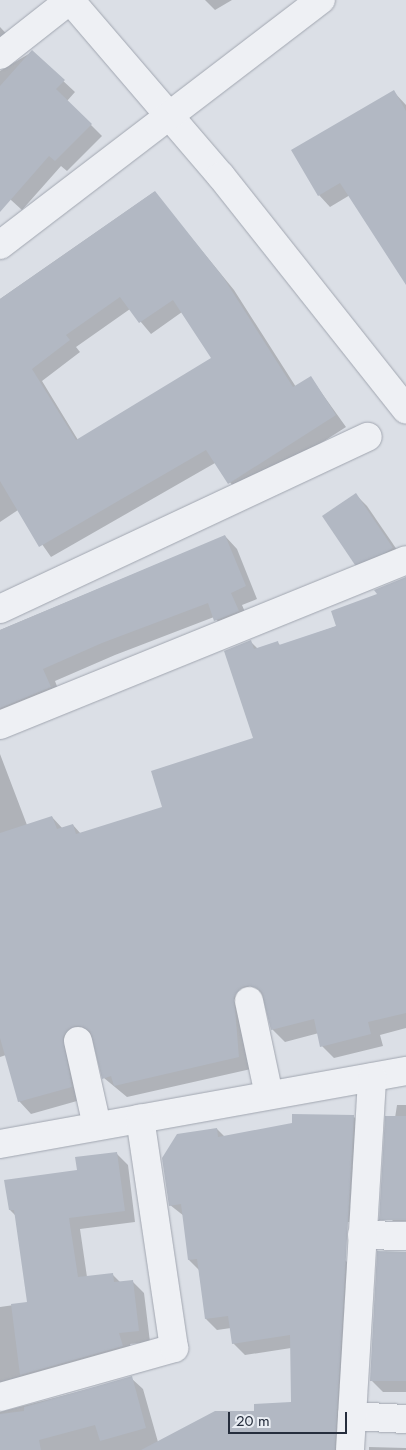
<!DOCTYPE html>
<style>
body{margin:0}
#map{position:relative;width:406px;height:1450px;overflow:hidden;background:#dbdfe6;font-family:Jost,sans-serif}
div>[style]{position:absolute}
[style*='--x']{left:calc(var(--x)*1px);top:calc(var(--y)*1px);width:calc(var(--w)*1px);rotate:calc(var(--a)*1deg)}
.shadow>*{inset:0;background:#0003}
.building>*{inset:0;background:#b2b8c3;transform-origin:0 0}
.roads{filter:drop-shadow(0 0 1px #a1a6b0) drop-shadow(0 0 1px #a1a6b0)}
.minor>*{height:28px;margin:-14px;padding:0 14px;transform-origin:14px;border-radius:14px;background:#eef0f4}
span{translate:-50% -50%;white-space:nowrap;text-align:center;line-height:1.15;-webkit-text-stroke:5px #eaeef4;paint-order:stroke}
.scale{position:absolute;left:228px;top:1412px;width:119px;height:22px;box-sizing:border-box;border:2px solid #252d3c;border-top:0;padding-left:6px;font-size:15px;line-height:18px;white-space:nowrap;color:#252d3c;-webkit-text-stroke:4px #eaeef4;paint-order:stroke}
</style>
<div id="map">
<div class="shadow">
<i style="clip-path:polygon(205px 0,232px 0,215px 10px)"></i>
<i style="clip-path:polygon(0 27px,15px 43px,0 57px)"></i>
<i style="clip-path:polygon(32px 52px,75px 92px,67px 101px,102px 136px,67px 171px,61px 166px,22px 210px,0 190px,0 71px)"></i>
<i style="clip-path:polygon(393px 91px,406px 105px,406px 283px,350px 195px,330px 207px,319px 195px)"></i>
<i style="clip-path:polygon(evenodd,154px 192px,234px 290px,296px 387px,311px 378px,346px 427px,240px 495px,215px 463px,51px 557px,18px 510px,0 522px,0 299px,154px 192px,130px 309px,151px 334px,182px 312px,213px 358px,78px 440px,42px 381px,80px 352px,76px 347px,130px 309px)"></i>
<i style="clip-path:polygon(356px 495px,367px 506px,404px 560px,368px 575px,356px 563px)"></i>
<i style="clip-path:polygon(225px 536px,237px 549px,257px 599px,242px 605px,250px 624px,228px 633px,214px 617px,115px 655px,55px 681px,62px 700px,0 725px,0 630px)"></i>
<i style="clip-path:polygon(406px 578px,406px 1028px,380px 1035px,383px 1046px,334px 1058px,322px 1046px,319px 1033px,285px 1042px,272px 1029px,264px 999px,259px 997px,251px 1069px,127px 1097px,104px 1078px,93px 1039px,88px 1037px,84px 1099px,31px 1114px,19px 1101px,6px 1055px,0 1057px,0 754px,27px 825px,52px 817px,63px 829px,73px 825px,81px 834px,164px 808px,254px 739px,250px 641px,258px 649px,278px 643px,281px 646px,337px 626px)"></i>
<i style="clip-path:polygon(397px 1105px,406px 1105px,406px 1221px,393px 1221px,381px 1209px)"></i>
<i style="clip-path:polygon(354px 1117px,365px 1128px,360px 1222px,340px 1222px,345px 1260px,357px 1272px,349px 1450px,0 1450px,0 1412px,131px 1378px,143px 1389px,158px 1442px,292px 1404px,291px 1348px,245px 1355px,233px 1343px,231px 1328px,217px 1330px,206px 1319px,199px 1270px,189px 1260px,184px 1216px,170px 1205px,217px 1129px,225px 1137px)"></i>
<i style="clip-path:polygon(116px 1153px,128px 1165px,135px 1222px,80px 1229px,87px 1277px,112px 1274px,121px 1283px,132px 1281px,144px 1293px,150px 1342px,130px 1344px,134px 1358px,0 1400px,0 1307px,28px 1303px,16px 1216px,10px 1210px)"></i>
<i style="clip-path:polygon(406px 1261px,406px 1392px,383px 1392px,371px 1380px)"></i>
<i style="clip-path:polygon(369px 1447px,406px 1448px,406px 1450px,369px 1450px)"></i>
</div>
<div class="building">
<i style="clip-path:polygon(32px 50px,65px 80px,56px 89px,92px 124px,55px 161px,49px 156px,0 212px,0 86px)"></i>
<i style="clip-path:polygon(394px 90px,406px 111px,406px 285px,340px 183px,318px 196px,291px 150px)"></i>
<i style="clip-path:polygon(evenodd,155px 191px,223px 277px,293px 387px,311px 376px,336px 415px,228px 484px,206px 450px,39px 547px,0 481px,0 299px,155px 191px,120px 297px,139px 323px,173px 300px,211px 358px,76px 440px,32px 369px,70px 340px,66px 335px,120px 297px)"></i>
<i style="left:356px;top:493px;width:66px;height:41px;rotate:56deg"></i>
<i style="clip-path:polygon(225px 535px,246px 586px,231px 593px,239px 611px,214px 621px,208px 603px,102px 643px,43px 669px,51px 687px,0 708px,0 630px)"></i>
<i style="clip-path:polygon(406px 577px,406px 1013px,368px 1022px,371px 1034px,320px 1047px,314px 1019px,271px 1030px,261px 991px,245px 986px,234px 997px,239px 1057px,114px 1086px,111px 1076px,102px 1079px,90px 1031px,75px 1026px,63px 1037px,72px 1087px,18px 1102px,0 1038px,0 833px,52px 816px,57px 829px,73px 824px,76px 834px,162px 807px,151px 771px,253px 738px,224px 651px,251px 640px,254px 649px,278px 641px,279px 645px,336px 626px,331px 611px,377px 594px,374px 590px)"></i>
<i style="clip-path:polygon(292px 1114px,354px 1115px,335px 1450px,141px 1450px,215px 1411px,254px 1411px,254px 1404px,291px 1402px,290px 1335px,232px 1344px,228px 1316px,205px 1319px,197px 1259px,188px 1260px,181px 1204px,169px 1206px,162px 1158px,177px 1134px,217px 1128px,218px 1137px,292px 1123px)"></i>
<i style="clip-path:polygon(385px 1116px,406px 1116px,406px 1220px,379px 1220px)"></i>
<i style="clip-path:polygon(117px 1152px,125px 1211px,69px 1218px,78px 1277px,113px 1273px,114px 1282px,133px 1280px,139px 1331px,119px 1333px,123px 1346px,20px 1375px,11px 1304px,27px 1302px,14px 1210px,9px 1210px,4px 1180px,77px 1170px,75px 1157px)"></i>
<i style="clip-path:polygon(377px 1251px,406px 1252px,406px 1381px,370px 1381px)"></i>
<i style="clip-path:polygon(132px 1376px,146px 1428px,100px 1441px,95px 1425px,39px 1440px,41px 1450px,0 1450px,0 1414px,24px 1411px,24px 1407px)"></i>
</div>
<div class="roads">
<div class="minor">
<i style="--x:70;--y:0;--w:232;--a:49.4"></i>
<i style="--x:221;--y:176;--w:298;--a:51.6"></i>
<i style="--x:0;--y:55;--w:89;--a:-38.2"></i>
<i style="--x:0;--y:245;--w:404;--a:-37.4"></i>
<i style="--x:0;--y:609;--w:406;--a:-25.1"></i>
<i style="--x:0;--y:725;--w:438;--a:-22.1"></i>
<i style="--x:249;--y:1001;--w:96;--a:78"></i>
<i style="--x:78;--y:1041;--w:87;--a:77.4"></i>
<i style="--x:0;--y:1144;--w:413;--a:-10.2"></i>
<i style="--x:362;--y:1235;--w:44;--a:1.3"></i>
<i style="--x:0;--y:1397;--w:181;--a:-15.7"></i>
<i style="--x:174;--y:1348;--w:232;--a:-98.4"></i>
<i style="--x:352;--y:1416;--w:54;--a:3.2"></i>
<i style="--x:350;--y:1450;--w:373;--a:-86.6"></i>
</div>
</div>
<div class="scale">20 m</div>
</div>
